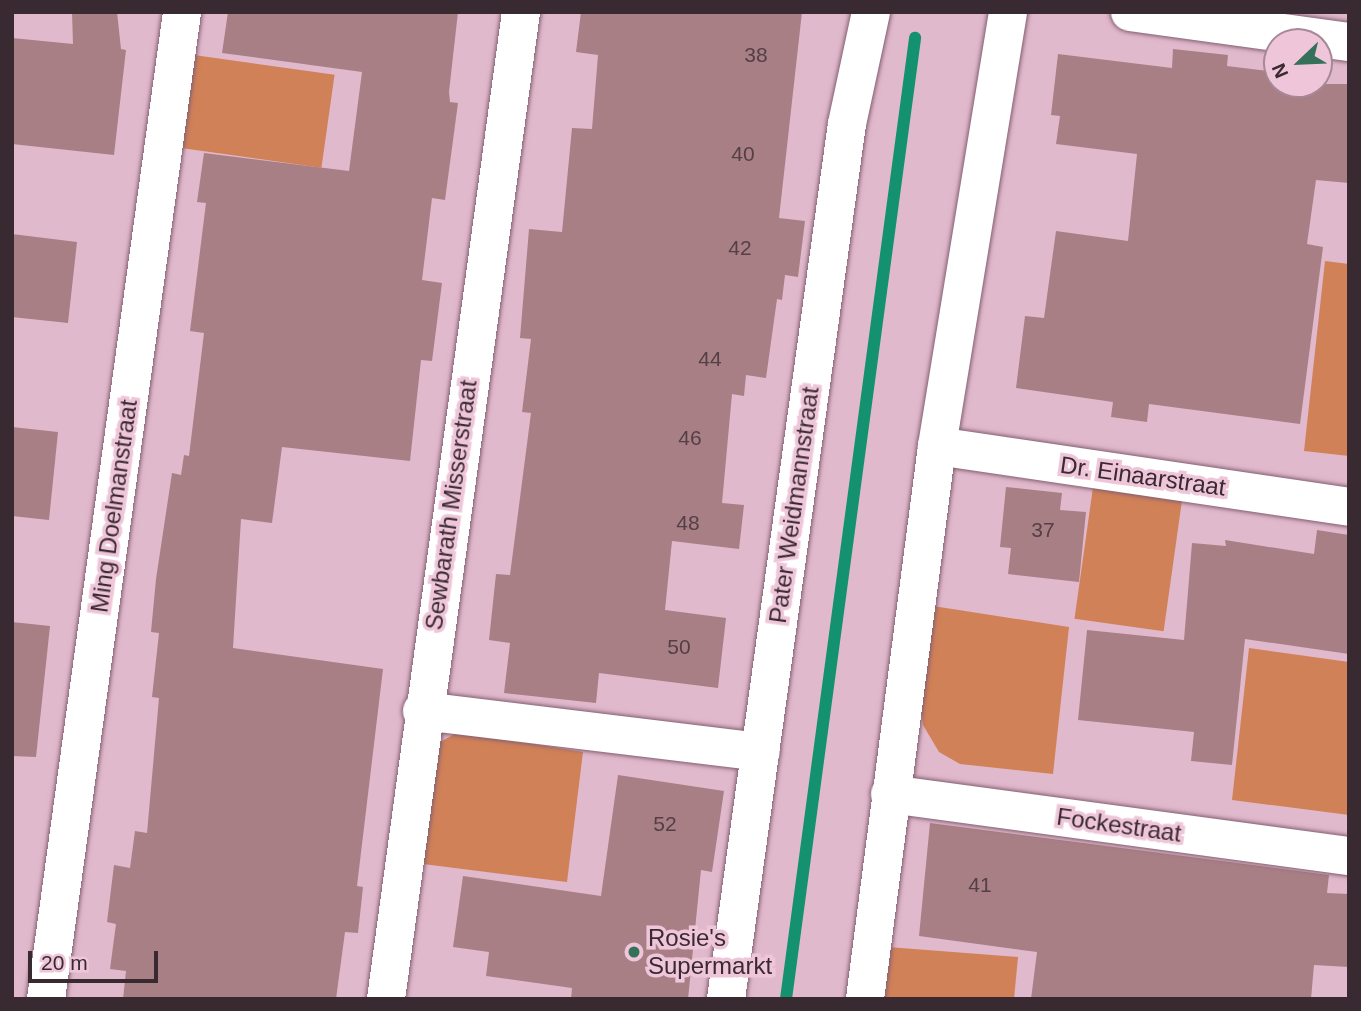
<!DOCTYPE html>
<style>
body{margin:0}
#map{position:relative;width:1361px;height:1011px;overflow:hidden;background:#e1b9cc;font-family:Arial,sans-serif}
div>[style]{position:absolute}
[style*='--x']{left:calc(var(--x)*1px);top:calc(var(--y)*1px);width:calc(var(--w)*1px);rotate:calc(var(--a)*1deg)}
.green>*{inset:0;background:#d18157;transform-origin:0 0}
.stream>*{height:12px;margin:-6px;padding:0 6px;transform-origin:6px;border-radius:6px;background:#14916e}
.building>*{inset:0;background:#a87f85}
.roads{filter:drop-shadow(0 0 2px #835f71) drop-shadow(0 0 2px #835f71)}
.minor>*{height:38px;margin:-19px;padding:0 19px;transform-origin:19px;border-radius:19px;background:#fff}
.dots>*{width:19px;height:19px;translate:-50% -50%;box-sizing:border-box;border:4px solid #efc6d9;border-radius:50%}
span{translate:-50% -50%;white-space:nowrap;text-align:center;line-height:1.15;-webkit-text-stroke:7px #efc6d9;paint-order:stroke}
.number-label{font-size:21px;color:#553f47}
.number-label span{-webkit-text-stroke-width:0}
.street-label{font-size:24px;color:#392a32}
.poi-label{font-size:24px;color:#392a32}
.left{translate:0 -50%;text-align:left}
.frame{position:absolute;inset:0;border:14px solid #392a32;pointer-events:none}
.north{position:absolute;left:1263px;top:28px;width:70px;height:70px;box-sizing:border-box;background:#efc6d9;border:2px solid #a68896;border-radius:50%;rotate:247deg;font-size:19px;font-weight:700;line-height:28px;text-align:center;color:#392a32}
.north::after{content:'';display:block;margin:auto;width:24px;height:32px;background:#34705a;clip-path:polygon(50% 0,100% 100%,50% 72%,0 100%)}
.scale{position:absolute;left:28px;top:951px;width:130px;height:32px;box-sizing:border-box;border:4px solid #392a32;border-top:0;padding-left:9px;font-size:21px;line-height:24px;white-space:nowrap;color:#392a32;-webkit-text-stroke:5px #efc6d9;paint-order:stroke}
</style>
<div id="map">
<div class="green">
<i style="left:187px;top:54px;width:149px;height:94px;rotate:8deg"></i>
<i style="clip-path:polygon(1325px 261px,1349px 264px,1349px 456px,1304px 451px)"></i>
<i style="left:1093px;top:487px;width:90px;height:133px;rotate:8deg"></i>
<i style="clip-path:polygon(933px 606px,1069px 627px,1053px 774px,960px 764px,939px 752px,923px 725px,920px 696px)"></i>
<i style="clip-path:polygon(1249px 648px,1349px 662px,1349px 815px,1232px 800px)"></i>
<i style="clip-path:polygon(458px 732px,583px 752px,567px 882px,423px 864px,435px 745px)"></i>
<i style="clip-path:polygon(888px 947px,1018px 957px,1014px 999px,882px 999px)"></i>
</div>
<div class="stream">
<i style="--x:786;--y:999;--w:970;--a:-82.35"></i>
</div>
<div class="building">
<i style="clip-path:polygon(72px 12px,117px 12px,121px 49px,126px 50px,114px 155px,12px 144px,12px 38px,73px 44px)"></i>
<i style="clip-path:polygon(228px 12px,458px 12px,449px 92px,450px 102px,458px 103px,445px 200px,432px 198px,422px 280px,442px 283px,432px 361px,421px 360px,410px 461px,282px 447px,272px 523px,241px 519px,233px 648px,383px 669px,357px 886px,363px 887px,358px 933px,345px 932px,336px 999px,123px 999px,126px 971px,110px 969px,116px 924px,107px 922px,114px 865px,130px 868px,135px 831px,147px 833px,159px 698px,152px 697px,159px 633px,151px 632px,156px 579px,172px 473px,181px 475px,184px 455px,189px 456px,204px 333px,190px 331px,206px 203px,197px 202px,204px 153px,349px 171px,362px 72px,222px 53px)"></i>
<i style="clip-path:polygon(581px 12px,802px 12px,779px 218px,805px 221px,798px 277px,785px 275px,782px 300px,777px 299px,766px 378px,746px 375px,744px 396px,732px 394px,722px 503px,744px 505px,739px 549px,672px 541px,665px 610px,726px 618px,718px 688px,599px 673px,596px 703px,504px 693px,510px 643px,489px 640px,496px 574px,510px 575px,531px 413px,522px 412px,531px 339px,520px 338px,529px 229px,562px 232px,572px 128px,592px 129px,598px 55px,576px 52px)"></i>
<i style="clip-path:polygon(1173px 49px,1228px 55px,1227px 66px,1277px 72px,1277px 84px,1349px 84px,1349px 183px,1316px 180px,1307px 244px,1323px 247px,1300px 424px,1149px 404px,1147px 422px,1111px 417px,1113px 402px,1016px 388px,1025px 316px,1044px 318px,1056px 231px,1128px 241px,1137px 154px,1056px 144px,1060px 116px,1051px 115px,1058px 54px,1172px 68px)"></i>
<i style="clip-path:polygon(12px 234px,77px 242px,68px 323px,12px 317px)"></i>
<i style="clip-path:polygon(12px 427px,58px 432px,49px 520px,12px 516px)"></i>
<i style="clip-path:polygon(1006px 487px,1062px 493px,1060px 510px,1086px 512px,1079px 582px,1008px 574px,1011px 548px,1000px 547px)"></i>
<i style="clip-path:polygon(1317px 530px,1349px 535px,1349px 654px,1245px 639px,1232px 765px,1191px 761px,1194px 732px,1078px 720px,1087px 630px,1184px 640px,1192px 543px,1226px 546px,1225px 540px,1314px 554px)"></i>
<i style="clip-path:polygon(12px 622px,50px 626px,36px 757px,12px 756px)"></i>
<i style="clip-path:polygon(618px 775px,724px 791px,712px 872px,701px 870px,688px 999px,571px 999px,572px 988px,486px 976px,489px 952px,453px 947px,463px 876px,601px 896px)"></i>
<i style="clip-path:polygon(930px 823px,1329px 875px,1327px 893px,1349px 894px,1349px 967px,1314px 965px,1311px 999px,1031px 999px,1037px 952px,919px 936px)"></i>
</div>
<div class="roads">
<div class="minor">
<i style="--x:1130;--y:12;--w:221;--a:7.8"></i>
<i style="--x:937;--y:446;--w:416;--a:8.4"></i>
<i style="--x:422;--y:711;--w:341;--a:6.9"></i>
<i style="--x:890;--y:794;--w:463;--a:7.7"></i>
<i style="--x:46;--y:999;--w:996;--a:-82.15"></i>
<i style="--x:386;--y:999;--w:996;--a:-82.21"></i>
<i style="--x:726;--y:999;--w:883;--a:-82.13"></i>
<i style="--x:847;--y:124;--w:115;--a:-77.9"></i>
<i style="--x:865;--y:999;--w:558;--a:-82.58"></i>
<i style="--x:937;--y:446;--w:440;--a:-80.7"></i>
</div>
</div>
<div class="dots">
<i style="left:634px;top:952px;background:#34705a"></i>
</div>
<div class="number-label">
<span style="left:756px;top:55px">38</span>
<span style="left:743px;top:154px">40</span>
<span style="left:740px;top:248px">42</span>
<span style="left:710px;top:359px">44</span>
<span style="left:690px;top:438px">46</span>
<span style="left:688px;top:523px">48</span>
<span style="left:1043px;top:530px">37</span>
<span style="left:679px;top:647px">50</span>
<span style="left:665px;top:824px">52</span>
<span style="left:980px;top:885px">41</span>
</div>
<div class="street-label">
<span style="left:1143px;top:476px;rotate:8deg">Dr. Einaarstraat</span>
<span style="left:451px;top:505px;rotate:-82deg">Sewbarath Misserstraat</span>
<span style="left:794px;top:505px;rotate:-82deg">Pater Weidmannstraat</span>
<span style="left:114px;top:506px;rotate:-82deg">Ming Doelmanstraat</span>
<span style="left:1119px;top:825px;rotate:8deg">Fockestraat</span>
</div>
<div class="poi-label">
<span class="left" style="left:648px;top:952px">Rosie's<br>Supermarkt</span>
</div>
<div class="frame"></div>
<div class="north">N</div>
<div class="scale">20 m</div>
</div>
